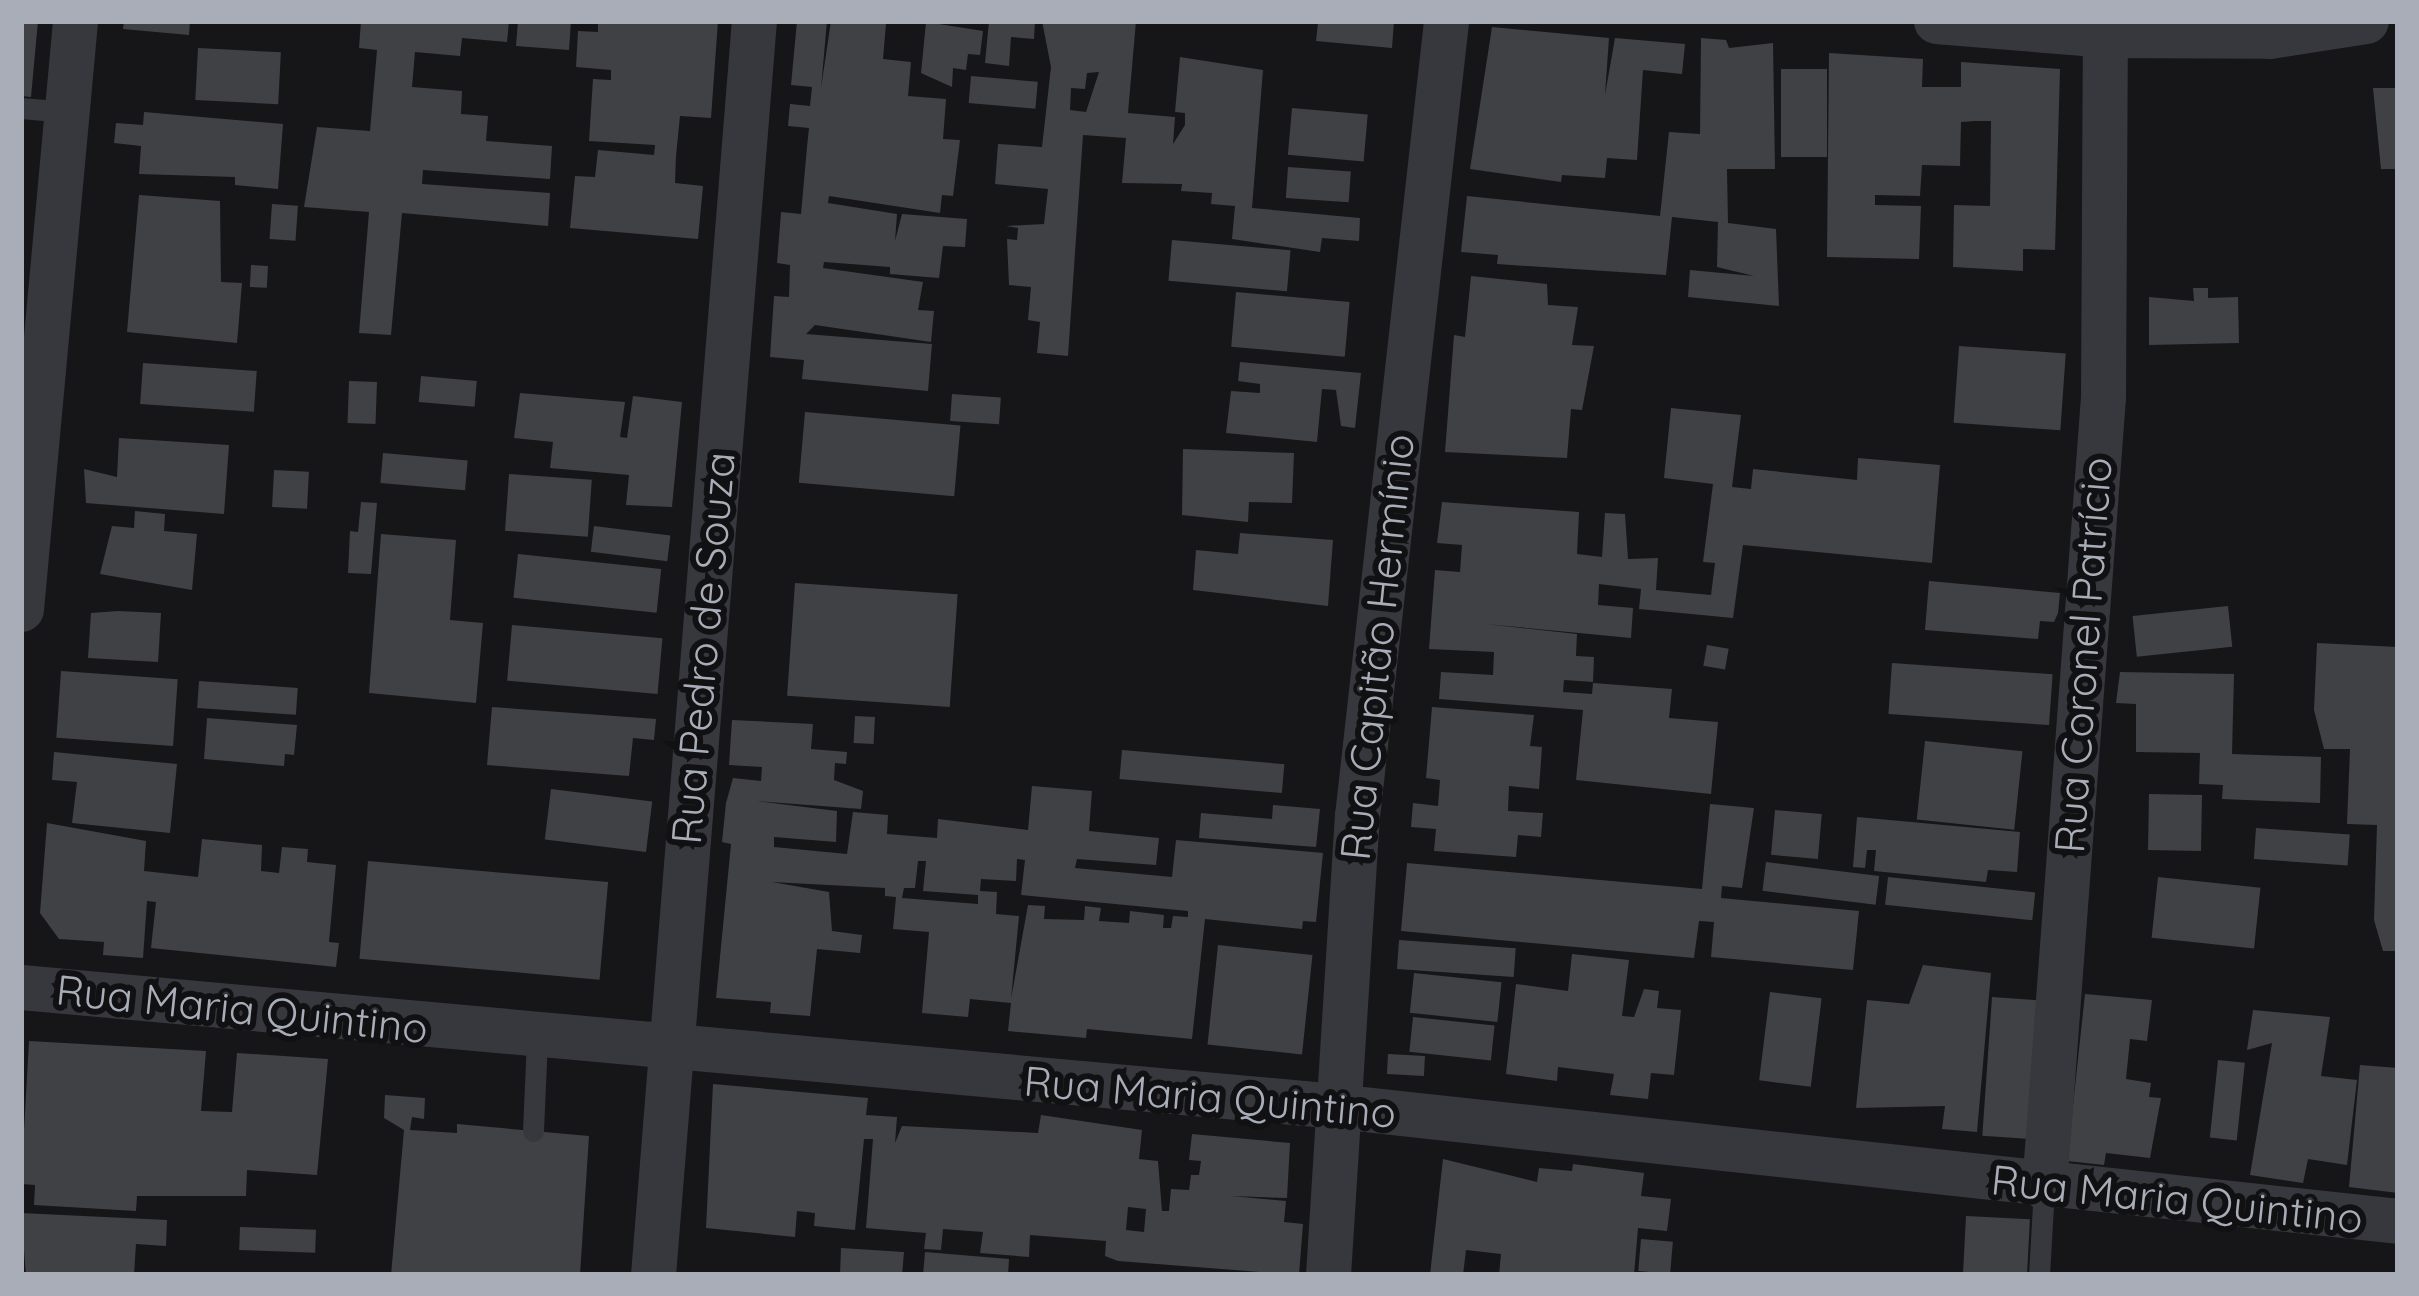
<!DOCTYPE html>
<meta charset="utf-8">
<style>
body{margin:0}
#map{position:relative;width:2419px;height:1296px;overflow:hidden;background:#161618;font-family:Quicksand,sans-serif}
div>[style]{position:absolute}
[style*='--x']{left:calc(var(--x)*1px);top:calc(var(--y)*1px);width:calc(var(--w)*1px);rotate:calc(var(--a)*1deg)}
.building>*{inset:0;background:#404145;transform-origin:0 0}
.service>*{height:21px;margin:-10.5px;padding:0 10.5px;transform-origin:10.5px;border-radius:10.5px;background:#37383d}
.minor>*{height:45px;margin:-22.5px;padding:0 22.5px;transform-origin:22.5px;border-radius:22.5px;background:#37383d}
span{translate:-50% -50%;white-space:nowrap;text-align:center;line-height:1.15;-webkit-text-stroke:12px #111113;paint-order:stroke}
.street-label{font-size:42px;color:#a8adb8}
.frame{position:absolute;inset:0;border:24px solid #a8adb8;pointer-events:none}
</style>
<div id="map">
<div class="building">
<i style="clip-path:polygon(21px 21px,38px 21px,31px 97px,21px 96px)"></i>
<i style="clip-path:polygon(124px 21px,190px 21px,189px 35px,123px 29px)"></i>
<i style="clip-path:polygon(361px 21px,509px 21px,507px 42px,462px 38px,460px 56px,415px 52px,412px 87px,462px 91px,461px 114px,488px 116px,486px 141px,552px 146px,550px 179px,423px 170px,422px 184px,550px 193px,548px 226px,402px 213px,391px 335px,359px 333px,369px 212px,304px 207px,317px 127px,370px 131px,377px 50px,359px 48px)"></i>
<i style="clip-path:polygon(518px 21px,571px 21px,569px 50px,516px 46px)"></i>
<i style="clip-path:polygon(598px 21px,718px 21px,711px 118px,680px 116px,676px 156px,675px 183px,703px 186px,698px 239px,570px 228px,575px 176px,595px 177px,598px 150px,654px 155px,655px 145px,589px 141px,593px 79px,611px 80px,611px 70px,576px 67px,578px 31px,598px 32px)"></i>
<i style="clip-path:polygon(797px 21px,827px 21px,821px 88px,831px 21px,886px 24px,883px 59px,911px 62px,908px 96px,946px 99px,943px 139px,960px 140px,953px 196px,942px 195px,940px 213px,829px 196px,828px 203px,897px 214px,895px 241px,902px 214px,967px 219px,965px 247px,943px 246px,939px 278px,890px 274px,890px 267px,824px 262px,823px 268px,923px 282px,918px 310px,934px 311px,931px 342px,815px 325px,806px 334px,932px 344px,928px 391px,802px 379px,804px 360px,770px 357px,774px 296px,789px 297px,790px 265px,777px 263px,781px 212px,801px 214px,807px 147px,809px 128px,788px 126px,790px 104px,810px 106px,812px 87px,791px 85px)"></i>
<i style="clip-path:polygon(989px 21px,1035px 21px,1034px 39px,1011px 37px,1009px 66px,985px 63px)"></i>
<i style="clip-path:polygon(evenodd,1042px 21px,1136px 21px,1128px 113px,1175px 117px,1173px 144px,1185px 125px,1185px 113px,1175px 112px,1180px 57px,1263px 70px,1252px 208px,1360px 218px,1359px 241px,1322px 238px,1320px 252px,1232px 239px,1235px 206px,1211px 204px,1212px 193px,1181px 191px,1182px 184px,1122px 183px,1126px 138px,1083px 135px,1068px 356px,1037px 353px,1040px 322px,1028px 320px,1031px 287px,1009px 285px,1007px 239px,1017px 240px,1018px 228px,1006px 226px,1044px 224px,1048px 189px,995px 184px,998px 144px,1042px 147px,1051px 67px,1042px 21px,1099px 72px,1086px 112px,1070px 110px,1071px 88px,1085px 89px,1087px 73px,1099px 72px)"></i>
<i style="clip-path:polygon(1348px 21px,1394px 21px,1392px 48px,1316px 41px,1318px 23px)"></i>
<i style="clip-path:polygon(926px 22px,983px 31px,980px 55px,968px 54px,966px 70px,953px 68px,952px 87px,921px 73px)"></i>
<i style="clip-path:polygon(1492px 27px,1609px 38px,1605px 95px,1615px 38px,1685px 44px,1682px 74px,1643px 70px,1637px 160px,1607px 158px,1605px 178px,1562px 175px,1561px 182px,1470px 169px)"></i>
<i style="clip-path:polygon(1701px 38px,1726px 40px,1729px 48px,1773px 43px,1775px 169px,1727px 169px,1728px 223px,1776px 229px,1779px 306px,1688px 297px,1690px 270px,1754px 276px,1717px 267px,1718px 222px,1672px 217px,1666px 275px,1497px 264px,1498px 255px,1461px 252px,1467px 196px,1660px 216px,1669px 132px,1700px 134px)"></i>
<i style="left:198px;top:48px;width:83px;height:52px;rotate:3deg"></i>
<i style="clip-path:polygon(1829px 53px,1923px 59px,1922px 87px,1961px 87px,1961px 62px,2060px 69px,2055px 250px,2023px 249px,2023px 271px,1953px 267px,1954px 205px,1990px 206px,1991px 121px,1975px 121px,1961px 122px,1960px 166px,1922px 165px,1920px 196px,1875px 195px,1875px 205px,1921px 206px,1919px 259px,1827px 257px)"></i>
<i style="left:1781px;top:69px;width:46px;height:88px"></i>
<i style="left:971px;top:76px;width:67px;height:27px;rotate:5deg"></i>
<i style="clip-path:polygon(2373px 88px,2398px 88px,2398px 169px,2381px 169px)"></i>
<i style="left:1292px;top:108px;width:76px;height:47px;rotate:5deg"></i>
<i style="clip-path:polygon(144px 112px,283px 124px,278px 189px,235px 185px,235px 177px,139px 174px,141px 146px,114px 143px,116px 123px,143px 125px)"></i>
<i style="left:1288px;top:167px;width:63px;height:31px;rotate:4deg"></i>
<i style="clip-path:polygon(139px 195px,220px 201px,221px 282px,242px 283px,237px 343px,127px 332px)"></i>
<i style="left:272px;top:204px;width:26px;height:35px;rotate:4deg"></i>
<i style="left:1172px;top:240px;width:119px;height:41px;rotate:5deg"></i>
<i style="left:251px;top:265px;width:17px;height:22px;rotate:3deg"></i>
<i style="clip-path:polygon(1471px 276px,1547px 284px,1548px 305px,1578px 307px,1572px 345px,1594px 346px,1582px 410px,1571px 409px,1567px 458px,1445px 452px,1454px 335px,1465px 337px)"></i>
<i style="clip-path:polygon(2193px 288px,2208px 288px,2208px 298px,2238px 297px,2239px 343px,2149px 345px,2149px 297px,2194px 301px)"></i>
<i style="left:1236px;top:292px;width:114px;height:55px;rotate:5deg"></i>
<i style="left:1959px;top:346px;width:107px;height:77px;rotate:4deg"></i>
<i style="clip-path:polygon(1240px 362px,1361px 373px,1355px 428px,1341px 426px,1336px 390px,1322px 389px,1317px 442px,1226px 433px,1231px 391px,1260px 393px,1260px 384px,1238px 381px)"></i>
<i style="left:143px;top:363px;width:114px;height:41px;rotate:4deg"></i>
<i style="left:421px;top:376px;width:56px;height:26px;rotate:5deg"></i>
<i style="left:349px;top:381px;width:28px;height:42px;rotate:2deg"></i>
<i style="clip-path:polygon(520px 393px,625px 402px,620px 437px,627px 438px,633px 396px,682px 402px,672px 507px,626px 505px,629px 475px,550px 468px,553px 442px,514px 438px)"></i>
<i style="left:952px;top:394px;width:49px;height:27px;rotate:4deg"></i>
<i style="clip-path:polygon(1671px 408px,1741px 415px,1732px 487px,1751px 489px,1753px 469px,1857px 480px,1858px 458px,1940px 465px,1932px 563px,1743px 545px,1733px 618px,1639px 609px,1641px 589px,1599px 584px,1598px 605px,1633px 608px,1631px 638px,1486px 624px,1577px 634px,1576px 656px,1594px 657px,1593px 682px,1564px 680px,1563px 692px,1592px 694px,1593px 683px,1672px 689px,1669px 718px,1718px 722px,1711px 794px,1576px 780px,1583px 710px,1439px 699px,1441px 672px,1493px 675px,1494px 652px,1429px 649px,1435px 570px,1460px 572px,1462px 545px,1437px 543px,1442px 502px,1579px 512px,1577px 554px,1602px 557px,1605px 513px,1625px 514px,1628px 559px,1658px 558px,1656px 590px,1711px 595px,1715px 563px,1703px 562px,1713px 484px,1664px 478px)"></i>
<i style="left:805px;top:412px;width:156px;height:71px;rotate:5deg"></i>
<i style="clip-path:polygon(119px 438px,229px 445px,224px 514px,86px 503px,84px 469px,117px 477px)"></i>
<i style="clip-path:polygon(1183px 449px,1294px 453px,1292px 503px,1249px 502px,1248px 522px,1182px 515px)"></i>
<i style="left:383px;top:453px;width:85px;height:30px;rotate:5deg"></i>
<i style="left:274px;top:470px;width:35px;height:37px;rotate:3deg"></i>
<i style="left:509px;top:474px;width:83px;height:57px;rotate:4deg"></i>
<i style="clip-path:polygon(361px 502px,377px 503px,371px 574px,348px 573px,350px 531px,358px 532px)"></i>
<i style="clip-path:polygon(135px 511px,165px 514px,164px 531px,197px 534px,192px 590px,100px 574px,112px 526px,134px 528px)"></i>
<i style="left:594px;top:526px;width:77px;height:26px;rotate:7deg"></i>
<i style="clip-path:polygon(1240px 533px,1333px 540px,1328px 606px,1193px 590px,1196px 550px,1238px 554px)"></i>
<i style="clip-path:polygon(381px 534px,456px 540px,450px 620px,483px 623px,476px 703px,369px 693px)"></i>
<i style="left:518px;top:554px;width:144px;height:44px;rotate:6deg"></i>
<i style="clip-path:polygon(1929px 581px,2060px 593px,2058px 613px,2054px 622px,2040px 621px,2038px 639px,1925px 630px)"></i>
<i style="left:795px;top:583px;width:163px;height:113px;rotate:4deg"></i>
<i style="left:2228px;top:606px;width:41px;height:96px;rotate:84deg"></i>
<i style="clip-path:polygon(118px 611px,161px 613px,158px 662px,88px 658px,91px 613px)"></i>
<i style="left:512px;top:625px;width:151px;height:56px;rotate:5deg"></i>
<i style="clip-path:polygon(2317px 643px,2398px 647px,2398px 951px,2383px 951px,2374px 920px,2377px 825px,2347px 824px,2350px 749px,2324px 749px,2314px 710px)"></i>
<i style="left:1707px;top:645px;width:22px;height:21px;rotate:10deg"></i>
<i style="left:1892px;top:663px;width:161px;height:51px;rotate:4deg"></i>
<i style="left:61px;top:671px;width:117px;height:67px;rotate:4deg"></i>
<i style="clip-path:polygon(2120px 672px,2234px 674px,2232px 754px,2321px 757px,2320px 803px,2222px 799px,2223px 785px,2199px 784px,2200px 753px,2136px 752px,2136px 704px,2116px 703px)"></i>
<i style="left:199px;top:681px;width:99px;height:27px;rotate:4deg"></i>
<i style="clip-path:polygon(492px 707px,656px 719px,654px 740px,633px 738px,629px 776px,487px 765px)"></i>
<i style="clip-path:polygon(1432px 707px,1534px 715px,1530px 746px,1542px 747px,1539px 789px,1509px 786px,1508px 811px,1543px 813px,1541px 837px,1518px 835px,1516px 857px,1434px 851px,1436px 829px,1411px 827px,1413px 803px,1438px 806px,1440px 780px,1426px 778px)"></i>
<i style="left:855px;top:716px;width:20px;height:27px;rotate:3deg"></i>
<i style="clip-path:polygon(207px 718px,297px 725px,294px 755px,285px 754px,284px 766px,204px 759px)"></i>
<i style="clip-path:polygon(evenodd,732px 720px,813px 724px,811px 749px,847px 752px,846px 764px,835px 763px,834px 780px,863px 791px,861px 809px,757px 801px,837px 811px,836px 842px,774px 837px,774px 847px,847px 854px,853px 812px,888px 815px,887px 834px,937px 838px,938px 819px,1028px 830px,1032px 786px,1092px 791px,1089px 831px,1159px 838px,1156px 865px,1077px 859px,1075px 868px,1172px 877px,1176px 840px,1323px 853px,1316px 922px,1303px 921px,1302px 929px,1205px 919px,1192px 1039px,1087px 1029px,1086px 1038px,1008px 1031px,1011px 1003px,970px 999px,968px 1017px,922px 1013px,929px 932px,893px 929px,896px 897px,885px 896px,885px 888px,772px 882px,829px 892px,832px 931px,862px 935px,860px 953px,817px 949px,810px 1016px,770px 1013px,771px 1002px,716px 998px,731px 844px,722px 842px,726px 803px,733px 778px,761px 781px,762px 767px,729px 765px,732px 720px,1017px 859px,1025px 860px,1021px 895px,1188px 911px,1188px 917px,1173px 916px,1171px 928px,1163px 928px,1164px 915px,1130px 911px,1129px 923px,1099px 921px,1101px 908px,1085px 906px,1084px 920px,1044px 919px,1045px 906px,1028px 905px,1011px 999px,1019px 916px,996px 914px,997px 892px,980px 891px,981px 879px,1016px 881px,1017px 859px,732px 720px,918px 861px,926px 861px,923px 891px,978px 895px,978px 904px,902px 898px,904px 888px,915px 888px,918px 861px)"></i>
<i style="left:1925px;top:741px;width:98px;height:79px;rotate:6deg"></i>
<i style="left:1122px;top:750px;width:163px;height:29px;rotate:5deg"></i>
<i style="clip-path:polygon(54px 752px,177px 764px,170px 833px,72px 823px,77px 782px,52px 780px)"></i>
<i style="left:551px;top:789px;width:102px;height:51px;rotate:7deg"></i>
<i style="left:2149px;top:794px;width:53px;height:56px;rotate:1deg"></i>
<i style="clip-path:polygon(1710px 804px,1754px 808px,1742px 888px,1722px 886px,1721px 898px,1859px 911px,1853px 970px,1711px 957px,1714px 922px,1699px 921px,1694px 958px,1401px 931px,1407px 863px,1702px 889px)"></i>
<i style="clip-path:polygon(1273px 805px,1320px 809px,1316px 847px,1199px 838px,1201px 813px,1272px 819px)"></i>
<i style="left:1775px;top:810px;width:47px;height:45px;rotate:5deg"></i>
<i style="clip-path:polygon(1857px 817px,2020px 832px,2017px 872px,1988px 870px,1986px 882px,1874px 871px,1876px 850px,1867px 850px,1865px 868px,1853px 867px)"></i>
<i style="clip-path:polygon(47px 823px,146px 841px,144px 871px,198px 877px,202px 839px,262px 845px,261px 871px,279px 873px,282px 847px,308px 849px,307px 862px,336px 865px,329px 942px,339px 943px,336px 967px,151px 948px,156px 902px,147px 901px,143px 958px,103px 955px,104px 942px,59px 939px,40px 913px)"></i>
<i style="left:2256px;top:828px;width:94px;height:31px;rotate:4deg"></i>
<i style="left:368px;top:861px;width:241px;height:98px;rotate:5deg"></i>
<i style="left:1766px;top:862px;width:114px;height:29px;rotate:7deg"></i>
<i style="left:1888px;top:877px;width:148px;height:28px;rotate:6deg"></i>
<i style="left:2158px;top:877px;width:103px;height:61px;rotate:6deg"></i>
<i style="left:1399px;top:940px;width:117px;height:29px;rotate:4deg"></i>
<i style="left:1218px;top:945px;width:95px;height:100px;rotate:6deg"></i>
<i style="clip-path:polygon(1572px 954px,1629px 960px,1622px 1016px,1634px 1017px,1644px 989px,1659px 991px,1657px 1008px,1681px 1010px,1674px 1075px,1651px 1073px,1648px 1099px,1610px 1095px,1614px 1074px,1558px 1067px,1557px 1081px,1506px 1074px,1516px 984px,1568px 991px)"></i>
<i style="clip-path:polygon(1923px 965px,1991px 973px,1977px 1132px,1942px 1129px,1945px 1106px,1856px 1108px,1867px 1000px,1909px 1004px)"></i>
<i style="left:1414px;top:973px;width:88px;height:40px;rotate:6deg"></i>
<i style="left:1770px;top:992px;width:52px;height:89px;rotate:7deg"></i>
<i style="clip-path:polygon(2085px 994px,2152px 1000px,2147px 1041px,2130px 1039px,2126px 1079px,2151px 1083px,2149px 1097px,2161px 1098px,2150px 1158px,2106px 1153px,2104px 1165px,2067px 1161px)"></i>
<i style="left:1992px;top:997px;width:52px;height:139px;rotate:4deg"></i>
<i style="clip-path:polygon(2253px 1010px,2330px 1017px,2321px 1076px,2357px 1080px,2347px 1165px,2308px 1159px,2303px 1183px,2250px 1175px,2272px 1043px,2247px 1050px)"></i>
<i style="left:1413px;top:1017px;width:82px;height:35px;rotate:6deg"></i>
<i style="clip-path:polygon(29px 1041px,206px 1051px,201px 1111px,232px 1112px,237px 1053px,328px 1059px,317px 1175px,247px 1170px,246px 1196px,137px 1196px,136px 1211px,34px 1205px,35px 1185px,21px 1184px)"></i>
<i style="left:1388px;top:1054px;width:37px;height:20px;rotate:3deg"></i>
<i style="left:2218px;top:1060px;width:27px;height:78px;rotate:6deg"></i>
<i style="clip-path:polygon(2360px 1065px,2398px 1068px,2398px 1193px,2349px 1187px)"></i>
<i style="clip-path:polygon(evenodd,713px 1084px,868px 1098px,866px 1115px,897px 1117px,895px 1143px,902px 1126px,1038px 1133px,1041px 1115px,1142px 1130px,1139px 1159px,1158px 1161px,1162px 1211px,1169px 1211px,1171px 1189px,1189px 1190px,1191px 1175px,1199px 1175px,1201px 1161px,1189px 1160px,1192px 1134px,1290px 1143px,1287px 1198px,1231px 1196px,1286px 1201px,1284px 1222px,1303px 1224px,1299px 1275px,1118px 1261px,1105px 1256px,1106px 1241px,1030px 1235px,1029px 1257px,980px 1253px,983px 1232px,943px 1229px,941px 1250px,924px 1249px,926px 1233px,866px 1228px,873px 1139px,864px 1139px,855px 1230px,814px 1226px,815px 1213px,797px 1211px,795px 1237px,706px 1228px,713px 1084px,1128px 1207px,1146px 1209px,1144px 1232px,1126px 1230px,1128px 1207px)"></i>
<i style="clip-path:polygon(385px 1095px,425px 1098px,424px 1119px,412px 1117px,410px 1130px,457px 1133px,457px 1124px,589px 1136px,580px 1275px,391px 1275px,404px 1130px,384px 1118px)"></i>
<i style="clip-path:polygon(1443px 1159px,1537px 1182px,1539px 1168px,1572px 1171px,1573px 1164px,1644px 1173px,1641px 1196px,1671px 1199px,1667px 1231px,1638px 1228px,1634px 1275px,1499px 1275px,1501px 1254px,1466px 1250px,1463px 1275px,1430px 1275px)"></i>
<i style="clip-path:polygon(21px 1213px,167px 1220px,166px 1246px,136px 1244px,134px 1275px,26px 1275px)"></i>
<i style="left:1966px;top:1216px;width:64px;height:59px;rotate:3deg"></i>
<i style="left:240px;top:1227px;width:76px;height:23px;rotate:2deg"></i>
<i style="left:1641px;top:1239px;width:32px;height:32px;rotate:5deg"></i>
<i style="clip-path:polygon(841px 1248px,904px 1252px,902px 1275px,840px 1275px)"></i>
<i style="clip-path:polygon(925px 1252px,1009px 1259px,1008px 1275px,923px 1275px)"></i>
</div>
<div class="service">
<i style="--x:21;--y:108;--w:46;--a:5"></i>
<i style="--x:533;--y:1131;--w:93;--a:-87.5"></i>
<i style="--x:2039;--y:1275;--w:88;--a:-86.7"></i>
</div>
<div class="minor">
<i style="--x:1936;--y:21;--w:170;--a:4.7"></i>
<i style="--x:2105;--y:35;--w:164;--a:0.3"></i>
<i style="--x:2269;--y:36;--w:98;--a:-8.8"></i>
<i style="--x:21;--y:609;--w:590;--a:-84.75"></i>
<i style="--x:21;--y:987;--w:1320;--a:5.17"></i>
<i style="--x:1336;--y:1106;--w:1068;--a:6.18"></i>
<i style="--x:2044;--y:1187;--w:792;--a:-85.73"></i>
<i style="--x:2103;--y:397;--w:362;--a:-89.7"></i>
<i style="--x:653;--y:1275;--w:1258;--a:-85.4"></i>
<i style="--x:1328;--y:1275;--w:460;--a:-86.4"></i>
<i style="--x:1357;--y:816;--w:800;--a:-83.61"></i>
</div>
<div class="street-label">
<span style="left:1377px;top:647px;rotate:-84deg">Rua Capitão Hermínio</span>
<span style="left:703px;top:648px;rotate:-85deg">Rua Pedro de Souza</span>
<span style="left:2083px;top:655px;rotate:-86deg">Rua Coronel Patrício</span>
<span style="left:242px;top:1009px;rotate:6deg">Rua Maria Quintino</span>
<span style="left:1210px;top:1097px;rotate:5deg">Rua Maria Quintino</span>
<span style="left:2177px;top:1199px;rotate:6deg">Rua Maria Quintino</span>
</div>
<div class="frame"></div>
</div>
